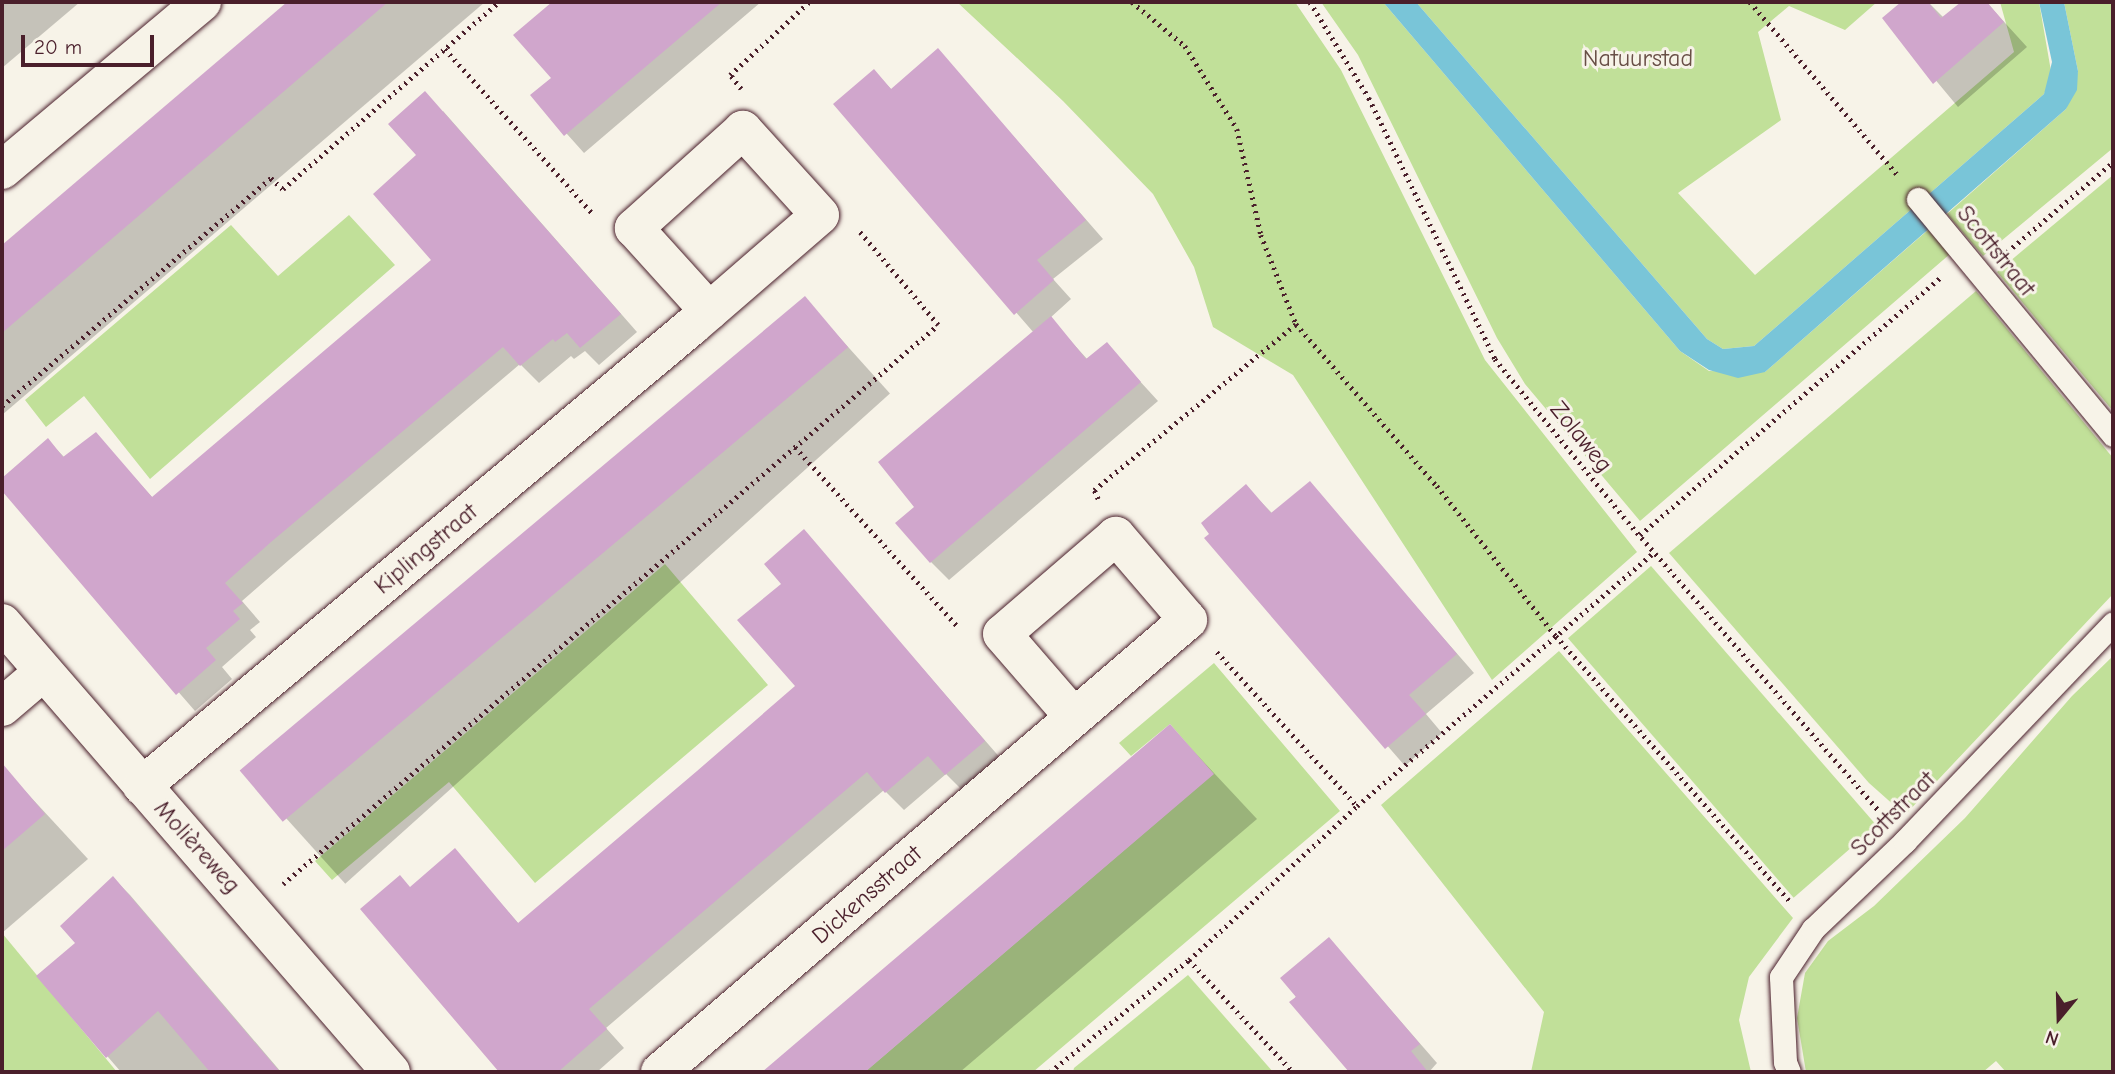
<!DOCTYPE html>
<meta charset="utf-8">
<style>
body{margin:0}
#map{position:relative;width:2115px;height:1074px;overflow:hidden;background:#f7f3e8;font-family:"Comic Neue",sans-serif}
div>[style]{position:absolute}
[style*='--x']{left:calc(var(--x)*1px);top:calc(var(--y)*1px);width:calc(var(--w)*1px);rotate:calc(var(--a)*1deg)}
.green>*{inset:0;background:#c1e099;transform-origin:0 0}
.water>*{inset:0;background:#79c5d8}
.shadow>*{inset:0;background:#0003;transform-origin:0 0}
.building>*{inset:0;background:#d0a6cc;transform-origin:0 0}
.path>*{height:4.5px;margin-top:-2.25px;transform-origin:0;background:repeating-linear-gradient(90deg,#4a1f2b 0 2px,transparent 0 7px)}
.roads{filter:drop-shadow(0 0 2px #4a1f2b) drop-shadow(0 0 2px #4a1f2b)}
.lane>*{height:23px;margin:-11.5px;padding:0 11.5px;transform-origin:11.5px;border-radius:11.5px;background:#f7f3e8}
.street>*{height:38px;margin:-19px;padding:0 19px;transform-origin:19px;border-radius:19px;background:#f7f3e8}
span{translate:-50% -50%;white-space:nowrap;text-align:center;line-height:1.15;-webkit-text-stroke:6px #f7f3e8;paint-order:stroke}
.park-label{font-size:24px;color:#684f46}
.street-label{font-size:24px;color:#4a1f2b}
.frame{position:absolute;inset:0;border:4px solid #4a1f2b;pointer-events:none}
.north{position:absolute;left:2024px;top:983px;width:70px;height:70px;-webkit-text-stroke:5px #f7f3e8;paint-order:stroke;rotate:199deg;font-size:19px;font-weight:700;line-height:28px;text-align:center;color:#4a1f2b}
.north::after{content:'';display:block;margin:auto;width:24px;height:32px;background:#4a1f2b;clip-path:polygon(50% 0,100% 100%,50% 72%,0 100%)}
.scale{position:absolute;left:21px;top:35px;width:133px;height:32px;box-sizing:border-box;border:4px solid #4a1f2b;border-top:0;padding-left:9px;font-size:21px;line-height:24px;white-space:nowrap;color:#4a1f2b;-webkit-text-stroke:5px #f7f3e8;paint-order:stroke}
</style>
<div id="map">
<div class="green">
<i style="clip-path:polygon(957px 2px,1295px 2px,1341px 70px,1485px 360px,1637px 552px,1492px 680px,1293px 375px,1213px 327px,1194px 267px,1153px 194px,1063px 101px)"></i>
<i style="clip-path:polygon(1321px 2px,1383px 2px,1680px 351px,1709px 371px,1765px 372px,1928px 230px,1950px 254px,1640px 521px,1525px 384px,1497px 338px,1358px 55px)"></i>
<i style="clip-path:polygon(1416px 2px,1877px 2px,1845px 30px,1789px 6px,1758px 32px,1781px 120px,1678px 193px,1755px 275px,2014px 52px,2000px 2px,2039px 2px,2052px 77px,2044px 94px,1754px 346px,1723px 349px,1707px 339px)"></i>
<i style="clip-path:polygon(2064px 2px,2113px 2px,2113px 148px,1983px 256px,1947px 214px,2066px 109px,2078px 71px)"></i>
<i style="clip-path:polygon(2113px 175px,2113px 411px,1997px 272px)"></i>
<i style="clip-path:polygon(349px 215px,395px 265px,150px 479px,84px 396px,46px 427px,25px 400px,231px 225px,278px 276px)"></i>
<i style="clip-path:polygon(1976px 291px,2113px 458px,2113px 594px,1905px 815px,1869px 783px,1669px 553px)"></i>
<i style="clip-path:polygon(665px 564px,768px 685px,535px 883px,449px 782px,332px 880px,315px 861px)"></i>
<i style="left:1651px;top:566px;width:344px;height:110px;rotate:49deg"></i>
<i style="clip-path:polygon(1559px 651px,1793px 918px,1749px 977px,1739px 1020px,1751px 1072px,1531px 1072px,1544px 1012px,1381px 805px)"></i>
<i style="clip-path:polygon(2113px 656px,2113px 1072px,2006px 1072px,1996px 1061px,1983px 1072px,1806px 1072px,1797px 1018px,1805px 973px,1828px 941px,1874px 906px,1965px 818px,2072px 696px)"></i>
<i style="clip-path:polygon(1214px 663px,1340px 811px,1033px 1072px,865px 1072px,1213px 774px,1170px 724px,1131px 756px,1119px 743px)"></i>
<i style="clip-path:polygon(2px 933px,117px 1072px,2px 1072px)"></i>
<i style="clip-path:polygon(1188px 975px,1273px 1072px,1073px 1072px,1074px 1068px)"></i>
</div>
<div class="water">
<i style="clip-path:polygon(1383px 2px,1416px 2px,1707px 339px,1723px 349px,1754px 346px,2044px 94px,2052px 62px,2039px 2px,2064px 2px,2078px 71px,2077px 90px,2066px 109px,1765px 372px,1738px 378px,1709px 370px,1680px 351px)"></i>
</div>
<div class="shadow">
<i style="clip-path:polygon(2px 2px,80px 2px,2px 68px)"></i>
<i style="clip-path:polygon(289px 2px,485px 2px,2px 415px,2px 247px)"></i>
<i style="clip-path:polygon(555px 2px,761px 2px,584px 153px,533px 96px,553px 78px,516px 36px)"></i>
<i style="clip-path:polygon(1904px 2px,1928px 2px,1944px 18px,1963px 2px,1986px 2px,2027px 47px,1958px 107px,1884px 18px)"></i>
<i style="clip-path:polygon(938px 50px,1103px 239px,1053px 279px,1071px 299px,1050px 318px,1088px 360px,1106px 344px,1158px 401px,949px 580px,931px 562px,917px 507px,1034px 333px,836px 104px,874px 71px,892px 90px)"></i>
<i style="clip-path:polygon(443px 111px,637px 332px,599px 365px,585px 351px,574px 359px,571px 356px,539px 383px,520px 364px,289px 560px,242px 601px,260px 622px,250px 630px,256px 637px,222px 667px,232px 679px,195px 711px,2px 489px,2px 480px,48px 440px,65px 458px,95px 434px,153px 498px,434px 260px,419px 155px)"></i>
<i style="left:805px;top:299px;width:127px;height:733px;rotate:48deg"></i>
<i style="clip-path:polygon(1309px 484px,1474px 673px,1426px 714px,1442px 733px,1405px 766px,1207px 538px,1246px 487px,1273px 514px)"></i>
<i style="clip-path:polygon(804px 532px,1002px 760px,964px 792px,946px 774px,904px 810px,884px 790px,606px 1028px,624px 1048px,597px 1072px,502px 1072px,363px 909px,411px 888px,454px 850px,519px 924px,798px 687px,783px 584px)"></i>
<i style="clip-path:polygon(1170px 726px,1257px 819px,960px 1072px,765px 1072px)"></i>
<i style="clip-path:polygon(2px 766px,88px 859px,2px 933px)"></i>
<i style="clip-path:polygon(113px 878px,130px 895px,281px 1072px,121px 1072px,38px 976px,77px 943px)"></i>
<i style="clip-path:polygon(1329px 939px,1437px 1063px,1429px 1072px,1352px 1072px,1292px 1003px)"></i>
</div>
<div class="building">
<i style="clip-path:polygon(287px 2px,388px 2px,2px 333px,2px 245px)"></i>
<i style="clip-path:polygon(552px 2px,722px 2px,564px 136px,530px 95px,551px 78px,513px 35px)"></i>
<i style="clip-path:polygon(1901px 2px,1928px 2px,1941px 18px,1961px 2px,1987px 2px,2004px 22px,1933px 84px,1882px 18px)"></i>
<i style="clip-path:polygon(938px 48px,1086px 220px,1037px 260px,1054px 280px,1014px 315px,833px 104px,874px 69px,891px 89px)"></i>
<i style="clip-path:polygon(425px 91px,621px 314px,580px 348px,567px 333px,555px 342px,553px 339px,520px 366px,503px 347px,271px 542px,225px 583px,243px 603px,233px 611px,240px 619px,206px 648px,216px 660px,176px 695px,2px 491px,2px 478px,48px 438px,63px 457px,96px 432px,152px 497px,431px 260px,373px 194px,416px 155px,388px 124px)"></i>
<i style="left:805px;top:296px;width:67px;height:738px;rotate:50deg"></i>
<i style="clip-path:polygon(1051px 316px,1086px 359px,1107px 342px,1141px 382px,930px 563px,895px 523px,914px 507px,878px 462px)"></i>
<i style="clip-path:polygon(1310px 481px,1457px 654px,1409px 695px,1426px 714px,1385px 749px,1204px 538px,1209px 534px,1201px 523px,1246px 484px,1271px 513px)"></i>
<i style="clip-path:polygon(804px 529px,985px 741px,945px 775px,928px 756px,885px 793px,867px 772px,589px 1009px,607px 1029px,558px 1072px,499px 1072px,360px 909px,400px 875px,410px 887px,455px 848px,518px 923px,697px 771px,795px 686px,737px 620px,781px 584px,764px 564px)"></i>
<i style="clip-path:polygon(1170px 724px,1214px 774px,1119px 855px,865px 1072px,762px 1072px)"></i>
<i style="clip-path:polygon(2px 763px,45px 814px,2px 851px)"></i>
<i style="clip-path:polygon(113px 876px,215px 996px,280px 1072px,210px 1072px,158px 1011px,106px 1058px,36px 976px,75px 943px,60px 926px)"></i>
<i style="clip-path:polygon(1329px 937px,1420px 1044px,1411px 1051px,1428px 1072px,1349px 1072px,1289px 1002px,1296px 997px,1280px 978px)"></i>
</div>
<div class="path">
<i style="--x:1132;--y:2;--w:69;--a:39.7"></i>
<i style="--x:1185;--y:46;--w:98;--a:57.9"></i>
<i style="--x:1237;--y:129;--w:109;--a:77.2"></i>
<i style="--x:1261;--y:235;--w:96;--a:68.5"></i>
<i style="--x:1296;--y:324;--w:215;--a:49"></i>
<i style="--x:1437;--y:486;--w:191;--a:51.6"></i>
<i style="--x:1556;--y:636;--w:356;--a:48.6"></i>
<i style="--x:1310;--y:2;--w:113;--a:58.4"></i>
<i style="--x:1369;--y:98;--w:290;--a:64.2"></i>
<i style="--x:1495;--y:359;--w:210;--a:50.8"></i>
<i style="--x:1628;--y:522;--w:387;--a:49"></i>
<i style="--x:1750;--y:2;--w:226;--a:49.5"></i>
<i style="--x:445;--y:49;--w:223;--a:48.1"></i>
<i style="--x:741;--y:89;--w:18;--a:-128"></i>
<i style="--x:730;--y:75;--w:108;--a:-42.7"></i>
<i style="--x:2007;--y:252;--w:139;--a:-40.3"></i>
<i style="--x:2;--y:406;--w:353;--a:-40.3"></i>
<i style="--x:271;--y:178;--w:16;--a:43"></i>
<i style="--x:283;--y:189;--w:286;--a:-40.9"></i>
<i style="--x:795;--y:447;--w:244;--a:47.8"></i>
<i style="--x:1098;--y:499;--w:10;--a:-114"></i>
<i style="--x:1094;--y:490;--w:261;--a:-39.4"></i>
<i style="--x:1640;--y:535;--w:395;--a:-40.6"></i>
<i style="--x:1217;--y:652;--w:208;--a:47.7"></i>
<i style="--x:283;--y:884;--w:861;--a:-40.48"></i>
<i style="--x:938;--y:325;--w:124;--a:-130.1"></i>
<i style="--x:1189;--y:960;--w:153;--a:47.1"></i>
<i style="--x:1050;--y:1072;--w:179;--a:-38.9"></i>
<i style="--x:1189;--y:960;--w:228;--a:-42.5"></i>
<i style="--x:1357;--y:806;--w:391;--a:-40.5"></i>
</div>
<div class="roads">
<div class="lane">
<i style="--x:1918;--y:199;--w:306;--a:50.4"></i>
<i style="--x:1789;--y:1072;--w:11;--a:-112"></i>
<i style="--x:1785;--y:1062;--w:85;--a:-92.7"></i>
<i style="--x:1781;--y:977;--w:58;--a:-56.3"></i>
<i style="--x:1813;--y:929;--w:127;--a:-43.7"></i>
<i style="--x:1905;--y:841;--w:301;--a:-46.3"></i>
</div>
<div class="street">
<i style="--x:2;--y:170;--w:261;--a:-40"></i>
<i style="--x:2;--y:623;--w:594;--a:49.1"></i>
<i style="--x:2;--y:707;--w:52;--a:-40.4"></i>
<i style="--x:142;--y:786;--w:717;--a:-39.91"></i>
<i style="--x:692;--y:326;--w:169;--a:-40.9"></i>
<i style="--x:820;--y:215;--w:115;--a:-132.2"></i>
<i style="--x:743;--y:130;--w:147;--a:138"></i>
<i style="--x:634;--y:228;--w:112;--a:47.9"></i>
<i style="--x:660;--y:1072;--w:695;--a:-40.57"></i>
<i style="--x:1188;--y:620;--w:111;--a:-130.6"></i>
<i style="--x:1116;--y:536;--w:150;--a:139.3"></i>
<i style="--x:1002;--y:634;--w:110;--a:49.1"></i>
</div>
</div>
<div class="park-label">
<span style="left:1638px;top:59px">Natuurstad</span>
</div>
<div class="street-label">
<span style="left:1996px;top:251px;rotate:51deg">Scottstraat</span>
<span style="left:1581px;top:437px;rotate:51deg">Zolaweg</span>
<span style="left:426px;top:549px;rotate:-40deg">Kiplingstraat</span>
<span style="left:1893px;top:814px;rotate:-45deg">Scottstraat</span>
<span style="left:197px;top:847px;rotate:48deg">Molièreweg</span>
<span style="left:867px;top:895px;rotate:-41deg">Dickensstraat</span>
</div>
<div class="frame"></div>
<div class="north">N</div>
<div class="scale">20 m</div>
</div>
